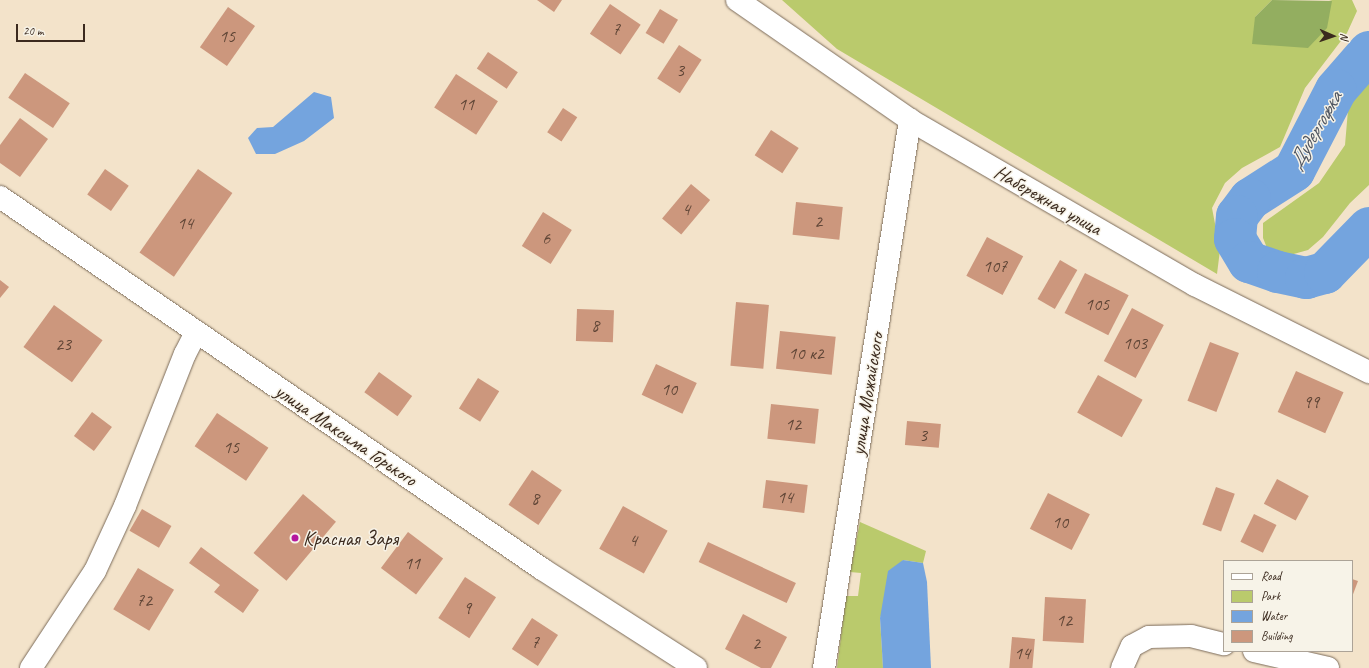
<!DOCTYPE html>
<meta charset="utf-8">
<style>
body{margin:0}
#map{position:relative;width:1369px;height:668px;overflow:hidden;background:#f3e3ca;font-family:Caveat,sans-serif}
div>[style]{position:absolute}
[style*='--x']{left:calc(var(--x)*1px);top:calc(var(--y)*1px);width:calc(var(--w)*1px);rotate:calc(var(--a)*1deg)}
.green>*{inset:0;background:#baca6c}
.forest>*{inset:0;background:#93ae60}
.water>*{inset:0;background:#74a4de}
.river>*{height:42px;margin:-21px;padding:0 21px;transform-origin:21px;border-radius:21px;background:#74a4de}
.building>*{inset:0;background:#cc977d;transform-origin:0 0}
.roads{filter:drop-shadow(0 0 1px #7b6b5a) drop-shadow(0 0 1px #7b6b5a)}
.minor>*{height:22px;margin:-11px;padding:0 11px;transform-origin:11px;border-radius:11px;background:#fff}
.dots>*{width:11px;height:11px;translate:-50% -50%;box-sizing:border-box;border:2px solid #f7f3e8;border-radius:50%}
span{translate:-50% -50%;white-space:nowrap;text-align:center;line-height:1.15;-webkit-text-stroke:3px #f7f3e8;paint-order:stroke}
.number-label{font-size:18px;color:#5f4536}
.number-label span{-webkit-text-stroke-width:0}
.street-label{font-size:20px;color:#3b2a1e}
.poi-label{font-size:20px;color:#3b2a1e}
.left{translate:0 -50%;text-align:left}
.water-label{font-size:21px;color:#4f5561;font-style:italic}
.legend{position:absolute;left:1223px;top:560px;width:130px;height:92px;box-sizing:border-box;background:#f7f3e8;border:1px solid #aca397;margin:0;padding:5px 7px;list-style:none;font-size:12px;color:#3b2a1e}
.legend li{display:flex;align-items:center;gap:8px;height:20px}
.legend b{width:20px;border:1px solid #aca397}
.north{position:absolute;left:1313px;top:16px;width:40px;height:40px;-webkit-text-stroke:3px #f7f3e8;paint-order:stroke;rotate:92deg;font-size:11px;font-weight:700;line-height:16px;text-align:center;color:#3b2a1e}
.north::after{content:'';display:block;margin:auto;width:14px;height:18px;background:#3b2a1e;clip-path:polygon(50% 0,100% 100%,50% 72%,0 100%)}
.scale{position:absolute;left:16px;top:24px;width:69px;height:18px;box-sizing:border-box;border:2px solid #3b2a1e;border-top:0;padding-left:5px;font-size:12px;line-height:14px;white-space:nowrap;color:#3b2a1e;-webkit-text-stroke:3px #f7f3e8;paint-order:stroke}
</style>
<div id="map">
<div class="green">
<i style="clip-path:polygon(782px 0,1272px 0,1255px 17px,1332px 1px,1329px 0,1352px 0,1357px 11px,1347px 33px,1305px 88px,1280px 147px,1242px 168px,1225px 183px,1212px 208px,1220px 250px,1217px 274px,837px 49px)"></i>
<i style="clip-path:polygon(1369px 75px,1369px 185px,1350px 203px,1323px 237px,1308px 250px,1283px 257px,1269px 253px,1263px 238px,1263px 223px,1319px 183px,1345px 145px,1348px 110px)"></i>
<i style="clip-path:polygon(860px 522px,926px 551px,923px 563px,903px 560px,880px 618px,883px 668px,837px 668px,846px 596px,858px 596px,861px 573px,850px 572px)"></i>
</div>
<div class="forest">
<i style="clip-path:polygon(1272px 0,1332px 1px,1327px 28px,1308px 48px,1252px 44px,1255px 17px)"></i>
</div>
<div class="water">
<i style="clip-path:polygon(314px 92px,331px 97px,334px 118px,304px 141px,275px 154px,256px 154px,248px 138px,257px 128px,273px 127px)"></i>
<i style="clip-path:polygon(903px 560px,923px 563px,927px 582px,931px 668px,883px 668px,880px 618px,888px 571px)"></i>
</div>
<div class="river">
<i style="--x:1369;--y:52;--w:50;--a:131"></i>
<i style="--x:1336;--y:90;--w:91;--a:117.4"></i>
<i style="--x:1294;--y:171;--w:52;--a:147.5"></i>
<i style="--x:1250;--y:199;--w:21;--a:127"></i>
<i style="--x:1237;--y:216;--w:23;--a:95"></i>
<i style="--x:1235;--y:239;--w:27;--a:59"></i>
<i style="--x:1249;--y:262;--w:31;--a:19"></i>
<i style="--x:1278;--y:272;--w:29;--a:12"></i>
<i style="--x:1306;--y:278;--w:20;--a:-15"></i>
<i style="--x:1325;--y:273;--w:63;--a:-45.6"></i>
</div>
<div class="building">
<i style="clip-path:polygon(537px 0,562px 0,554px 12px)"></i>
<i style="left:610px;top:4px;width:37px;height:36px;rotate:34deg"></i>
<i style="left:228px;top:7px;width:33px;height:49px;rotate:35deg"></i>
<i style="left:660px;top:9px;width:21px;height:28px;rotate:31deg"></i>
<i style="left:679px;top:45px;width:27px;height:40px;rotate:33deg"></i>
<i style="left:488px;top:52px;width:36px;height:20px;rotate:34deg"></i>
<i style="left:25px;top:73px;width:54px;height:30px;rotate:34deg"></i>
<i style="left:456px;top:74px;width:50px;height:40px;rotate:33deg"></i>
<i style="left:563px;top:108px;width:17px;height:29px;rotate:33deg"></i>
<i style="clip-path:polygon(20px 118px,48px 139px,20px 177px,0 163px,0 145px)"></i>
<i style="left:771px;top:130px;width:33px;height:30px;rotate:33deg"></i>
<i style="left:105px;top:169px;width:29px;height:31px;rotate:35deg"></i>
<i style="left:198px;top:169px;width:42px;height:102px;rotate:35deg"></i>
<i style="left:691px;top:184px;width:25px;height:45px;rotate:40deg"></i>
<i style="left:796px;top:202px;width:47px;height:33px;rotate:6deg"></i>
<i style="left:543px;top:212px;width:34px;height:40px;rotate:32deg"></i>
<i style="left:987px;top:237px;width:41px;height:44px;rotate:28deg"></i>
<i style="left:1060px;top:260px;width:20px;height:45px;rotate:30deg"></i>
<i style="left:1085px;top:273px;width:49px;height:45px;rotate:27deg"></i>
<i style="clip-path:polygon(0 280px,9px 287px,0 298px)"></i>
<i style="left:736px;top:302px;width:33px;height:64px;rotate:5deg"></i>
<i style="left:54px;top:305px;width:60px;height:52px;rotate:36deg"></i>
<i style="left:1132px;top:308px;width:36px;height:60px;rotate:28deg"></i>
<i style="left:577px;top:309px;width:37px;height:32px;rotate:2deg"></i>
<i style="left:780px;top:331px;width:56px;height:38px;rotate:6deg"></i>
<i style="left:1210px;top:342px;width:31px;height:63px;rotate:21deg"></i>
<i style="left:656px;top:364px;width:45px;height:34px;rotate:25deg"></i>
<i style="left:1296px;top:371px;width:52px;height:45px;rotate:24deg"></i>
<i style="left:379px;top:372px;width:41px;height:25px;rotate:36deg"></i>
<i style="left:1098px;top:375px;width:51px;height:43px;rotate:29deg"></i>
<i style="left:478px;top:378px;width:25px;height:36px;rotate:32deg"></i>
<i style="left:771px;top:404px;width:48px;height:35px;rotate:6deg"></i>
<i style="left:92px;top:412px;width:25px;height:30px;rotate:37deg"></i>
<i style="left:217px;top:413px;width:62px;height:40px;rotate:34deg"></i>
<i style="left:907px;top:421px;width:34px;height:24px;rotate:5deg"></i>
<i style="left:532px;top:470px;width:36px;height:42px;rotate:34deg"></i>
<i style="left:1277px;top:479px;width:36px;height:28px;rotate:28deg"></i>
<i style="left:766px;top:480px;width:42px;height:28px;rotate:7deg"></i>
<i style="left:1216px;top:487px;width:20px;height:40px;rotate:20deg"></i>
<i style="left:1048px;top:493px;width:47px;height:40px;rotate:27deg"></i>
<i style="left:303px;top:494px;width:43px;height:77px;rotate:40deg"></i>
<i style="left:623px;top:506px;width:51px;height:49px;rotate:29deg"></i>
<i style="left:142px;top:509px;width:34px;height:25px;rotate:30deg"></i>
<i style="left:1254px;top:514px;width:25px;height:31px;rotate:26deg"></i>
<i style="left:408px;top:532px;width:44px;height:45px;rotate:37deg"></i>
<i style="left:708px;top:542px;width:97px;height:22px;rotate:25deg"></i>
<i style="clip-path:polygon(201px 547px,259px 590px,243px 613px,214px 592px,220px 585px,189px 563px)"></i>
<i style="left:138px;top:568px;width:42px;height:48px;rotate:31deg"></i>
<i style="left:465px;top:577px;width:37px;height:49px;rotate:33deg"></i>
<i style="clip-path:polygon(1352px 579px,1358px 581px,1352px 597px)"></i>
<i style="left:1045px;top:597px;width:41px;height:44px;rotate:3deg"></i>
<i style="clip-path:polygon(743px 614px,787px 637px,771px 668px,761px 668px,725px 649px)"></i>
<i style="left:532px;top:618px;width:31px;height:37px;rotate:33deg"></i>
<i style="left:1012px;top:637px;width:23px;height:31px;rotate:5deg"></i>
</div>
<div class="roads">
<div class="minor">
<i style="--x:737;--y:0;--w:211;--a:34.7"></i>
<i style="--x:910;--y:120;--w:329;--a:30.1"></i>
<i style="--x:1195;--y:285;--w:195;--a:26.6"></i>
<i style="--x:0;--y:197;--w:657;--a:34.46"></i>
<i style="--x:542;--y:569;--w:183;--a:32.7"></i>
<i style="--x:1254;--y:651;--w:76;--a:12.9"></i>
<i style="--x:31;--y:668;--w:116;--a:-56.6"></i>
<i style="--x:95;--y:571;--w:72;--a:-65.2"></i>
<i style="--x:125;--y:506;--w:163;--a:-68.5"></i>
<i style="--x:185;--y:354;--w:25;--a:-63"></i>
<i style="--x:824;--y:668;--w:555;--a:-81.08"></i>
<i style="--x:1122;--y:668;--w:24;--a:-66"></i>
<i style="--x:1132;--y:646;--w:19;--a:-28"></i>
<i style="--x:1149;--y:637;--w:42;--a:-1.4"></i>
<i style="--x:1191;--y:636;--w:34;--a:14"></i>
</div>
</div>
<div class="dots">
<i style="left:295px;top:538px;background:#b5179e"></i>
</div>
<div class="number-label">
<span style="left:616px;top:29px">7</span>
<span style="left:227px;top:36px">15</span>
<span style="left:680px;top:70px">3</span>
<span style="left:466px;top:104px">11</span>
<span style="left:686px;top:209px">4</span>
<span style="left:818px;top:221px">2</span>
<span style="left:185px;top:223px">14</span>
<span style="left:546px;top:238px">6</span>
<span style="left:995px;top:266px">107</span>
<span style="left:1097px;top:304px">105</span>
<span style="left:595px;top:325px">8</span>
<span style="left:1135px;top:343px">103</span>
<span style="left:63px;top:344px">23</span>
<span style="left:806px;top:353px">10 к2</span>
<span style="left:669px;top:389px">10</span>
<span style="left:1311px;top:402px">99</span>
<span style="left:793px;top:424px">12</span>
<span style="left:923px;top:435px">3</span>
<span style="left:231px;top:447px">15</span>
<span style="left:785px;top:497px">14</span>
<span style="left:535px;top:498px">8</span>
<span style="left:1060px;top:522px">10</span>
<span style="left:633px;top:540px">4</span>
<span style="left:412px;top:563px">11</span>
<span style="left:144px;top:600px">72</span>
<span style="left:467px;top:608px">9</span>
<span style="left:1064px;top:620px">12</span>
<span style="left:535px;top:642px">7</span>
<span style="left:756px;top:643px">2</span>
<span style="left:1022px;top:653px">14</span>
</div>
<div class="street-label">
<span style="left:1048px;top:200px;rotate:30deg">Набережная улица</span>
<span style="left:867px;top:394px;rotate:-81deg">улица Можайского</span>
<span style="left:346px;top:435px;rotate:34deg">улица Максима Горького</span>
</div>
<div class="poi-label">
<span class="left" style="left:303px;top:538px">Красная Заря</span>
</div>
<div class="water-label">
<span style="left:1315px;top:130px;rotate:-60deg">Дудергофка</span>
</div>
<ul class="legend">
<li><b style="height:5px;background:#fff"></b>Road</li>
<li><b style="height:11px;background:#baca6c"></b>Park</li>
<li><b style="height:11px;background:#74a4de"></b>Water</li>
<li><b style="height:11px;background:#cc977d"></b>Building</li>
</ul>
<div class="north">N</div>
<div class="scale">20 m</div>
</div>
